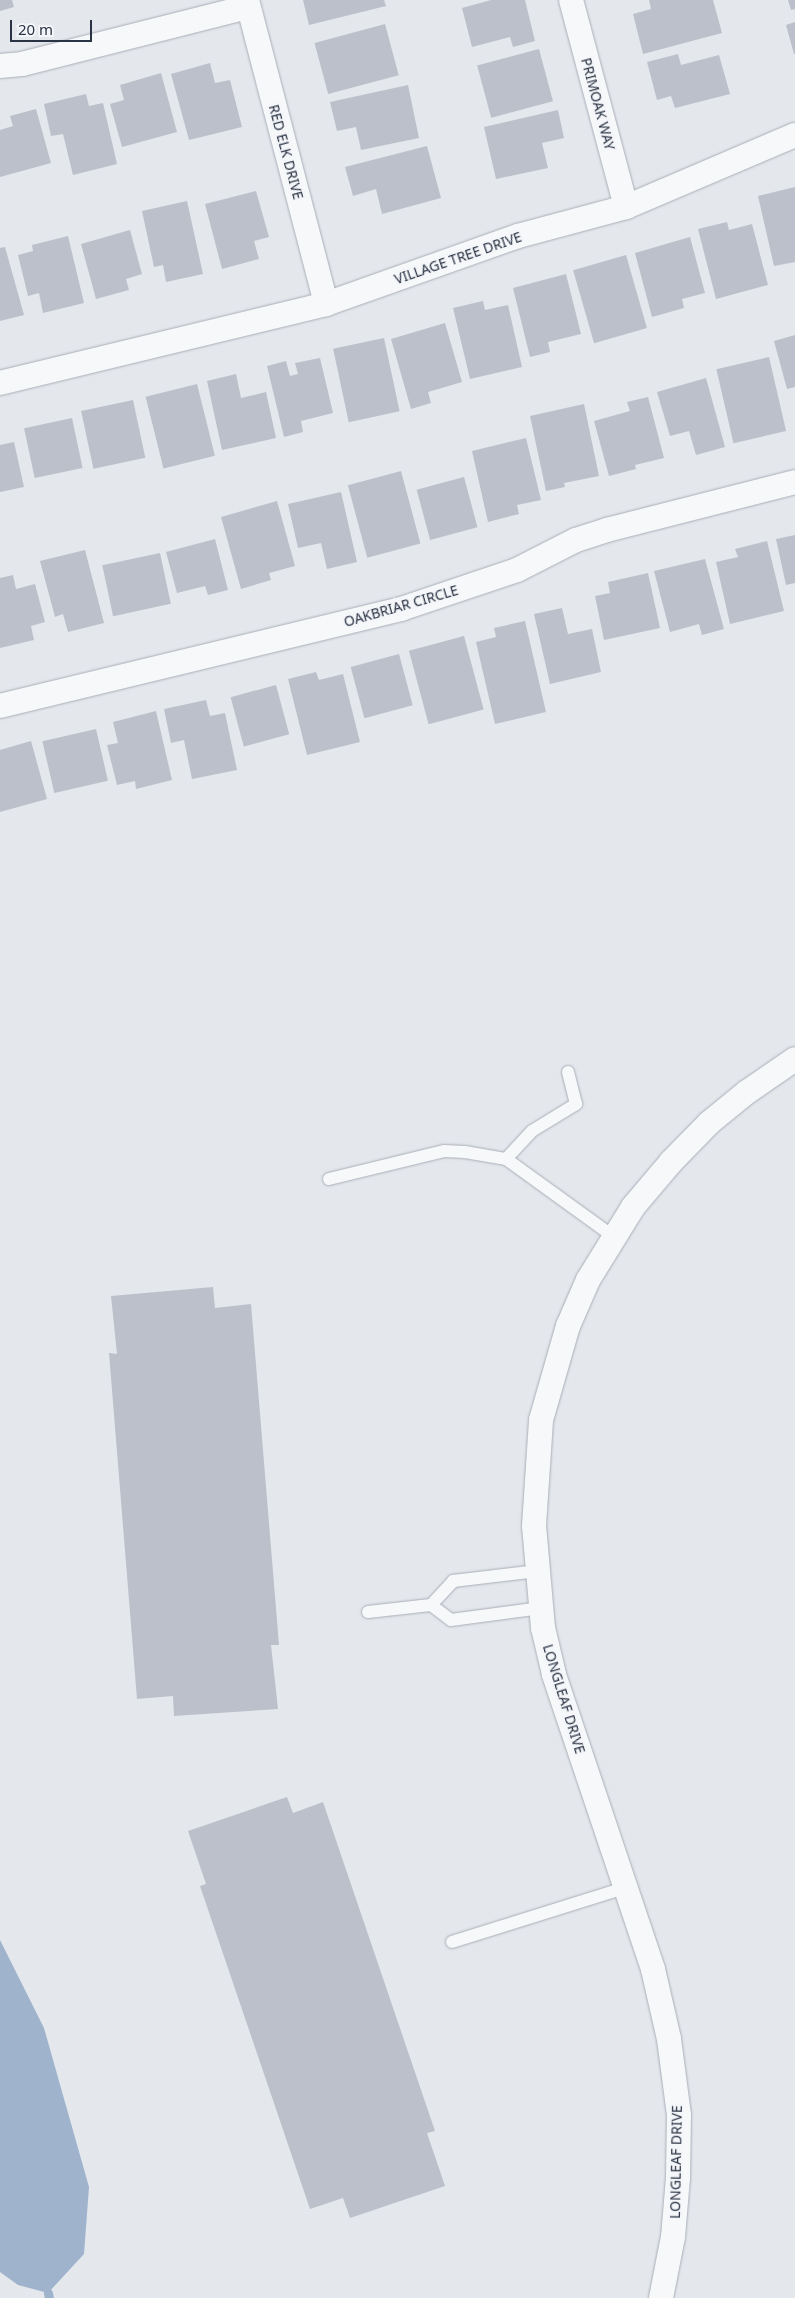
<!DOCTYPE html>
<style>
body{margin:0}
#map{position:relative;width:795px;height:2298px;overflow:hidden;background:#e4e7ec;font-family:"Noto Sans",sans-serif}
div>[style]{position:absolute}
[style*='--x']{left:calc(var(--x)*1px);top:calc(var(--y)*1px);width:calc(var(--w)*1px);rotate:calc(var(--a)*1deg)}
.water>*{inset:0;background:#9fb4cc}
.stream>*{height:9px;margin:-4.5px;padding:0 4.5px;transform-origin:4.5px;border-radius:4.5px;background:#9fb4cc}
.building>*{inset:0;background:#bbc0ca;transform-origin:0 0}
.roads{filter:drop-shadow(0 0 1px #a9aeb7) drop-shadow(0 0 1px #a9aeb7)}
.service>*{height:12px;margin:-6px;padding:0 6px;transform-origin:6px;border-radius:6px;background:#f7f8fa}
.minor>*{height:24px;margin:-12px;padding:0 12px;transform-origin:12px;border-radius:12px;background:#f7f8fa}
span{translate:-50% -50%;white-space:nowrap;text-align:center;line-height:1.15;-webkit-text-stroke:5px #f4f6f9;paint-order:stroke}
.street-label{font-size:14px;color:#2b3445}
.scale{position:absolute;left:10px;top:20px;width:82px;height:22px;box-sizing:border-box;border:2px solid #2b3445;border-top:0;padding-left:6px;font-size:15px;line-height:18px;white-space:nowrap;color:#2b3445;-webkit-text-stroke:4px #f4f6f9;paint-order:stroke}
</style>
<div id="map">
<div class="water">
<i style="clip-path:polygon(0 1940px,44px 2028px,89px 2187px,84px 2254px,48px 2293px,18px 2285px,0 2272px)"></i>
</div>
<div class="stream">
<i style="--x:48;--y:2293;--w:5;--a:79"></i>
</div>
<div class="building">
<i style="clip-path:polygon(0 0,12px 0,14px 7px,0 11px)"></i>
<i style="clip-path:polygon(303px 0,384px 0,386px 6px,309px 25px)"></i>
<i style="clip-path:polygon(491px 0,525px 0,535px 41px,513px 47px,510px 37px,472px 47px,462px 8px)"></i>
<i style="clip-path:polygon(649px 0,713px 0,722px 33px,643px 54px,633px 14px,651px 9px)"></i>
<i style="clip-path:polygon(788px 0,795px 0,795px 9px,791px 10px)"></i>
<i style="clip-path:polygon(795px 22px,795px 54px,794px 54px,786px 25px)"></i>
<i style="left:385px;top:24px;width:53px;height:73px;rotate:75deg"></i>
<i style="left:539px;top:49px;width:54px;height:64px;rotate:75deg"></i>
<i style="clip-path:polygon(678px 54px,681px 65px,719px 55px,730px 94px,675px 108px,671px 96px,657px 100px,647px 62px)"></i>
<i style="clip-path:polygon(210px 63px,215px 83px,230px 80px,242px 127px,189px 140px,171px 74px)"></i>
<i style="clip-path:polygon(161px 73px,177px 132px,122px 147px,110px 104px,124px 100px,120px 85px)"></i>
<i style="clip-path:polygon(408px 85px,419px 138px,361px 150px,356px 127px,337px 131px,330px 102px)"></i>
<i style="clip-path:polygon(86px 94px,89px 106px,103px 103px,117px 164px,73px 175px,63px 134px,51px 136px,44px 104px)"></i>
<i style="clip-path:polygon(36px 109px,51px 163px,0 177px,0 130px,13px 126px,10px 116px)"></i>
<i style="clip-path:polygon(558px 110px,564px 138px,542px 143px,548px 168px,496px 179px,484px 127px)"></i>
<i style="clip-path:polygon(427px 146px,441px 198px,382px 214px,376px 189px,353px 196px,345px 167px)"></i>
<i style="clip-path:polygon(795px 187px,795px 262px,774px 266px,758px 196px)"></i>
<i style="clip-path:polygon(256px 191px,269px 237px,254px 241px,259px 259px,222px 269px,205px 204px)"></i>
<i style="clip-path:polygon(187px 201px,203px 274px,166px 282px,163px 265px,154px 267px,142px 211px)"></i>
<i style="clip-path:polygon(727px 222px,729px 230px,752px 224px,768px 285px,716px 299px,698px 229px)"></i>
<i style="clip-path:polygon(130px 230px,142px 274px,126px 279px,129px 290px,96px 299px,81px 244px)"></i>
<i style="clip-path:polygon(68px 236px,84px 303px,43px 313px,39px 293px,28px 296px,18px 255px,33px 251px,32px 245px)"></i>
<i style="clip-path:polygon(690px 237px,705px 293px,682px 299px,684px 308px,652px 317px,635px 253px)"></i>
<i style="clip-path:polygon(5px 247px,24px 315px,0 321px,0 248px)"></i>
<i style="left:626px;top:255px;width:76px;height:55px;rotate:74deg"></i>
<i style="clip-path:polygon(566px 274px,581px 334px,548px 342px,550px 352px,530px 357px,513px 288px)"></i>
<i style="clip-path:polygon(483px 301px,485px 310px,508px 305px,522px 367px,470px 379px,453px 308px)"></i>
<i style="clip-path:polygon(445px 323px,462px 382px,428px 392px,431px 403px,411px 409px,391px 339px)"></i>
<i style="clip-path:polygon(795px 335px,795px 387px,787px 389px,774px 341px)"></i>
<i style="left:384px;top:338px;width:75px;height:52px;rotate:78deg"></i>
<i style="left:769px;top:357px;width:76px;height:54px;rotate:77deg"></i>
<i style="clip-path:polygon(320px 358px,333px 413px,301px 421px,303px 432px,284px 437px,267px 366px,286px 361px,290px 376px,298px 374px,295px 363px)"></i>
<i style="clip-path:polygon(236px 374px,241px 398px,266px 392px,276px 438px,222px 450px,207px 381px)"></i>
<i style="clip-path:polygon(706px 378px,725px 447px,696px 455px,689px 431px,670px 436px,657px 392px)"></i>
<i style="left:197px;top:384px;width:74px;height:53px;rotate:76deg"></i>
<i style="clip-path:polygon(648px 397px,664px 458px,635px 465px,636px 469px,609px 476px,594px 421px,630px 411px,627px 402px)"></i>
<i style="left:133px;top:400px;width:59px;height:53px;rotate:78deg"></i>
<i style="clip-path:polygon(584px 404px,599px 476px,564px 483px,565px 487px,546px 491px,530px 416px)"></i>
<i style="left:72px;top:418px;width:51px;height:49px;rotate:78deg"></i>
<i style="clip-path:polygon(526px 438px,541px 500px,517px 505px,519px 514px,488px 522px,472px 451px)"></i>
<i style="clip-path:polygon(14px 442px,24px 487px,0 492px,0 445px)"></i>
<i style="left:401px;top:471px;width:75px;height:55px;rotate:75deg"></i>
<i style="left:464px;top:477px;width:52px;height:49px;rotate:75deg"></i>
<i style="clip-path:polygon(341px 492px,357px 562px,327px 569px,321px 543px,298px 548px,288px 504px)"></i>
<i style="clip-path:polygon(277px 501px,295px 566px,269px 573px,271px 580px,241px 589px,221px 517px)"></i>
<i style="clip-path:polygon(795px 535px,795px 583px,786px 585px,776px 539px)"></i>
<i style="clip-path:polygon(215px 539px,228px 590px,208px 595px,205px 586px,177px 593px,166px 552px)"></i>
<i style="clip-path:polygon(767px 541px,784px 611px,730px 624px,716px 562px,738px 557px,735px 549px)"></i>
<i style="clip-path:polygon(85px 550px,104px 623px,68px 632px,63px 614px,55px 617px,40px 561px)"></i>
<i style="left:160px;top:553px;width:52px;height:59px;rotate:78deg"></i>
<i style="clip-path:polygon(705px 559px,724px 629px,702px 635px,699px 624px,670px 632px,654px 571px)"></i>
<i style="clip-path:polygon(648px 573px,660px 628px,604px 640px,595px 596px,610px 593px,608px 582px)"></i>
<i style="clip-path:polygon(13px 575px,16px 589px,35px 584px,45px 622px,31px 626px,34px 640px,0 648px,0 578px)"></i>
<i style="clip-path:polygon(562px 608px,568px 634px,592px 629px,601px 672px,550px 684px,534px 614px)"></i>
<i style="clip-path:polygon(525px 621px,546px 712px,495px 724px,476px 642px,496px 637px,494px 628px)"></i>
<i style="left:464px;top:636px;width:76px;height:57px;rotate:75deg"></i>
<i style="left:399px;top:654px;width:53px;height:50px;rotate:75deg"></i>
<i style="clip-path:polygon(316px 672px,319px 680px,343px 674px,360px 742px,307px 755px,288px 679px)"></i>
<i style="left:276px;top:685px;width:51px;height:47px;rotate:75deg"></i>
<i style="clip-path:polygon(206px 700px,210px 716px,225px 713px,237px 770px,192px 779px,184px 740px,171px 743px,164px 709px)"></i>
<i style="clip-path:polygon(156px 711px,172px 780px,136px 789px,135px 781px,117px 785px,107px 745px,118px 743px,113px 722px)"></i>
<i style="left:96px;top:729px;width:53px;height:55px;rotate:77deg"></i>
<i style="clip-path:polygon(31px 741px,47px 799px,0 812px,0 750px)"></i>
<i style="clip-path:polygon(213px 1287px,215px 1308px,251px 1304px,279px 1645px,271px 1645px,278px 1709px,174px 1716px,173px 1696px,137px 1699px,109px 1353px,117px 1354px,111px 1296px)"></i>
<i style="clip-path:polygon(287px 1797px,293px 1813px,323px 1802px,435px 2131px,427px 2133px,445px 2186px,350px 2218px,343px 2198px,310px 2209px,200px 1886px,206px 1884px,188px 1831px)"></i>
</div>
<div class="roads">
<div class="service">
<i style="--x:506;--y:1159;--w:38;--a:-47"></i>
<i style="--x:532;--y:1131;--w:52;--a:-31.5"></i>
<i style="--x:576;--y:1104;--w:33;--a:-104"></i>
<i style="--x:329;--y:1179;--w:118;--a:-13.7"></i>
<i style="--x:444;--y:1151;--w:21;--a:3"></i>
<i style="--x:465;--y:1152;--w:42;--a:9.7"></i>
<i style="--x:506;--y:1159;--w:133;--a:35.8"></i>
<i style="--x:431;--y:1605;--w:25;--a:37"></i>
<i style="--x:451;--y:1620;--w:91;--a:-7.6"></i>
<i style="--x:368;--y:1612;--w:63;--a:-6.3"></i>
<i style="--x:431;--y:1605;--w:33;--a:-47"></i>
<i style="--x:453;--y:1581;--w:85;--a:-6.8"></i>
<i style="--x:452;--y:1942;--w:183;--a:-17.4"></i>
</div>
<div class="minor">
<i style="--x:247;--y:0;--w:314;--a:75.4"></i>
<i style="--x:571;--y:0;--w:214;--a:75.1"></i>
<i style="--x:0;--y:66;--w:22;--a:-5"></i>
<i style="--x:22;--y:64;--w:233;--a:-14.2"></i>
<i style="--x:0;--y:383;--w:335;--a:-13.6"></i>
<i style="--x:326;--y:304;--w:204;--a:-19.5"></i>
<i style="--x:518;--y:236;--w:112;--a:-15"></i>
<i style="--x:626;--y:207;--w:184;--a:-23.1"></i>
<i style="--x:0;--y:706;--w:413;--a:-13.6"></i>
<i style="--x:401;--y:609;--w:122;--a:-18.6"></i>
<i style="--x:517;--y:570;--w:66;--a:-27"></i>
<i style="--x:576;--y:540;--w:33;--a:-18"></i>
<i style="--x:607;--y:530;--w:194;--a:-14.3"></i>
<i style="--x:661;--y:2298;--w:62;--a:-78.9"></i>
<i style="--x:673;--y:2237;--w:59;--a:-85.2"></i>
<i style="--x:678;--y:2178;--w:63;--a:-89.1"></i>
<i style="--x:679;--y:2115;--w:77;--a:-97.5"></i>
<i style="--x:669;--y:2039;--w:72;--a:-102.9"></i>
<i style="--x:653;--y:1969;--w:311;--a:-108.6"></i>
<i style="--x:554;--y:1674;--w:47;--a:-103.4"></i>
<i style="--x:543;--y:1628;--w:102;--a:-95"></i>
<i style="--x:534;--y:1526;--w:106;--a:-86.2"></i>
<i style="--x:541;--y:1420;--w:98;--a:-74"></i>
<i style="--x:568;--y:1326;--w:50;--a:-66.5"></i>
<i style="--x:588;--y:1280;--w:86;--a:-58.3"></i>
<i style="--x:633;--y:1207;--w:59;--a:-49.8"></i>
<i style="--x:671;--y:1162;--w:54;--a:-45.7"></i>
<i style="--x:709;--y:1123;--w:49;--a:-39.2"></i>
<i style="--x:747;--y:1092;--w:58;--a:-34.5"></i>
</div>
</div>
<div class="street-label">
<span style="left:598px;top:104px;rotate:75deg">PRIMOAK WAY</span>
<span style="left:286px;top:152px;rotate:75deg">RED ELK DRIVE</span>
<span style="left:458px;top:258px;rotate:-19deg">VILLAGE TREE DRIVE</span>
<span style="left:401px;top:606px;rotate:-16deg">OAKBRIAR CIRCLE</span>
<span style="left:564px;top:1699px;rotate:73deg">LONGLEAF DRIVE</span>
<span style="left:676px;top:2162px;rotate:-89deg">LONGLEAF DRIVE</span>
</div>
<div class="scale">20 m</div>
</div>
